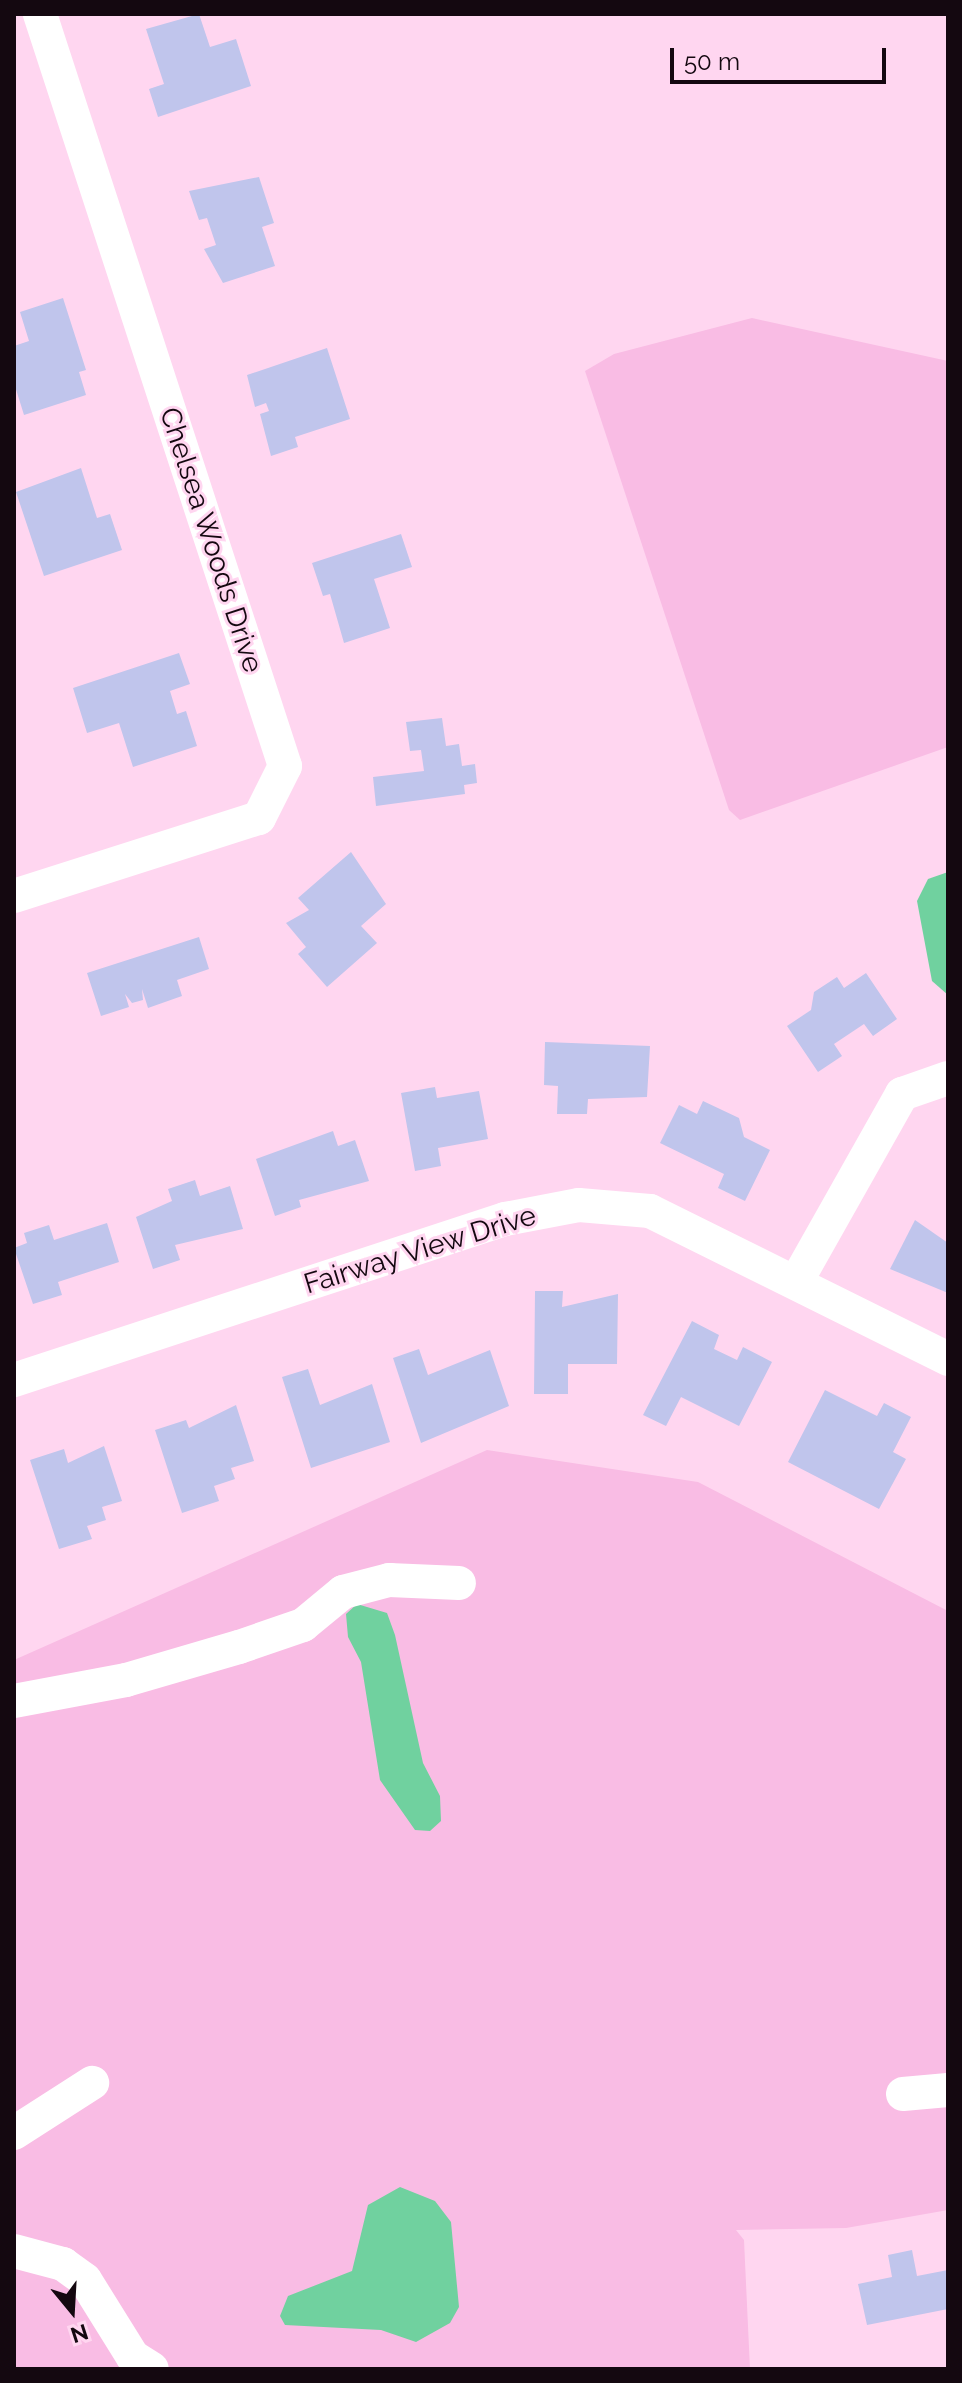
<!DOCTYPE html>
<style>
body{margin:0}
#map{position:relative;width:962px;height:2383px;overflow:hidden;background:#ffd6f0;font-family:Raleway,sans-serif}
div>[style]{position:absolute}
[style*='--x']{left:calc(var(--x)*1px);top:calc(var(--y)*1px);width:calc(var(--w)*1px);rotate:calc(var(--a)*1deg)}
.green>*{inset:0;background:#f9bce4}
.water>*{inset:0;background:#70d19f}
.building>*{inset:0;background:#c0c5ec}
.minor>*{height:34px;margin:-17px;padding:0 17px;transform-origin:17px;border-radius:17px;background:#fff}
span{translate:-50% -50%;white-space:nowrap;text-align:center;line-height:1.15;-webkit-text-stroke:6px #ffd6f0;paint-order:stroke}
.street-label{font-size:28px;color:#140810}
.frame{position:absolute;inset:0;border:16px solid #140810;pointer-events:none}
.north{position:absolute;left:32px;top:2271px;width:80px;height:80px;-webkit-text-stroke:6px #ffd6f0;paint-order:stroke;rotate:162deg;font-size:22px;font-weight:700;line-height:32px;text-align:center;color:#140810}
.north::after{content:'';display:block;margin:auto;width:28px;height:36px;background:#140810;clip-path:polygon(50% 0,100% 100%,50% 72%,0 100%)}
.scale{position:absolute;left:670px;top:48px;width:216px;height:36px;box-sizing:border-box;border:4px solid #140810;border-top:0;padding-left:10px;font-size:24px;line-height:28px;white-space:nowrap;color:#140810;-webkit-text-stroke:6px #ffd6f0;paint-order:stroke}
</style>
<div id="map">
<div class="green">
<i style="clip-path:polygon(752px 318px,948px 361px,948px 747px,740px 820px,729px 810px,585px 371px,614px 354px)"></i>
<i style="clip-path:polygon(487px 1450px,698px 1482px,948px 1611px,948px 2210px,846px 2228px,736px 2230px,744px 2240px,750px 2369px,14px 2369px,14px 1660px)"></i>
</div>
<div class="water">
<i style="clip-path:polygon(948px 872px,948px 995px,932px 981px,917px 901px,928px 879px)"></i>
<i style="clip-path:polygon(357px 1604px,387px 1613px,395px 1635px,423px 1763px,440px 1796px,441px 1821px,430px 1831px,415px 1830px,380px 1780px,361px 1662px,348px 1637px,346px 1614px)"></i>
<i style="clip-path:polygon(400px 2187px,435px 2201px,451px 2222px,459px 2307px,450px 2323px,416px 2342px,381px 2330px,285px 2325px,280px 2316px,288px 2296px,352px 2271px,368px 2205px)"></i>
</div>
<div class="building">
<i style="clip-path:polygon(199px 14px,210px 47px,236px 39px,251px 86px,158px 117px,149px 89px,164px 84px,146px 29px)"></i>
<i style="clip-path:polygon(259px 177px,274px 223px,262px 227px,275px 266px,223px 283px,204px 249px,216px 245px,207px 218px,199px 220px,189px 191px)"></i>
<i style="clip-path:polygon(63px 298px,86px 370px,79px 372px,86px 395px,24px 415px,14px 383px,14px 346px,29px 341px,20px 312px)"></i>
<i style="clip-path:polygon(327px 348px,350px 419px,295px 437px,298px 447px,271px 456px,260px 414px,269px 411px,266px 403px,255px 407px,247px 375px)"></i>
<i style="clip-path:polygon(81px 468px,97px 518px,110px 514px,122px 550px,44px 576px,16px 492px)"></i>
<i style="clip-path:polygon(401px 534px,412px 567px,374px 579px,390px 628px,344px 643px,330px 594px,323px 596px,312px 563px)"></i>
<i style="clip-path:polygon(179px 653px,190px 684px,170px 691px,177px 714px,186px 711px,197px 746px,133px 767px,119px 723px,87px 733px,73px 688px)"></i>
<i style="clip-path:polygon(442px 718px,446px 746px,459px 744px,462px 766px,475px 764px,477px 783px,464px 785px,465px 794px,376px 806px,373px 777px,424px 771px,421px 750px,410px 751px,406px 722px)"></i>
<i style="clip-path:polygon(351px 852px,386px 904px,361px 926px,377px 943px,327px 987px,298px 954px,306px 947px,286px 923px,309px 910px,298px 898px)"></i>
<i style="clip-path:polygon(199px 937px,209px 969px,177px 980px,182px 996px,148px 1008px,142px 989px,143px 1000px,132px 1003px,125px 994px,129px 1007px,101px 1016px,87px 973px)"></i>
<i style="clip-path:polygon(866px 973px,897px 1019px,873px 1036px,864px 1024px,834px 1044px,842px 1056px,818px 1072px,787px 1026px,811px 1010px,814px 992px,837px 977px,844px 988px)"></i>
<i style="clip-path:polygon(545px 1042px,650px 1046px,647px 1097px,588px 1099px,587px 1114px,557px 1114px,558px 1086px,544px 1085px)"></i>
<i style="clip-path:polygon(435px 1087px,437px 1098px,479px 1091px,488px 1139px,438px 1148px,441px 1166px,415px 1171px,401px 1093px)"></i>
<i style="clip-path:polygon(703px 1101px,739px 1118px,744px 1137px,770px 1150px,745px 1201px,718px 1188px,724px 1174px,660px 1143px,679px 1105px,697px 1114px)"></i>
<i style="clip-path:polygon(333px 1131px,338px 1146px,355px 1140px,369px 1181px,299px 1200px,301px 1207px,275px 1216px,256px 1159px)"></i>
<i style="clip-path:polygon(195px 1180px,200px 1196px,230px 1186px,243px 1229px,175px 1245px,180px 1260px,153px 1269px,136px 1217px,172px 1201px,168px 1189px)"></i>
<i style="clip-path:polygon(915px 1220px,948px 1243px,948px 1293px,890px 1269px)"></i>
<i style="clip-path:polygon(107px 1223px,119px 1262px,58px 1282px,62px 1295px,33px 1304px,14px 1248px,27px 1243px,24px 1233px,49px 1225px,54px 1240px)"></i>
<i style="clip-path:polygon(535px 1291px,563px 1291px,562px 1307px,618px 1294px,617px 1364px,568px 1364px,568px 1394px,534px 1394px)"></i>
<i style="clip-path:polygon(692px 1321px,719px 1335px,714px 1349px,737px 1360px,743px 1347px,772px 1362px,739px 1426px,681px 1397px,666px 1426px,643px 1415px)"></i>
<i style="clip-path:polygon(419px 1349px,428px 1375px,490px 1350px,509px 1406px,421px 1443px,393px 1358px)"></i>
<i style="clip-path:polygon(308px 1369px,320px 1405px,372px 1384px,390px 1442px,311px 1468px,282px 1377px)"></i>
<i style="clip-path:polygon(825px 1390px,877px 1416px,884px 1403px,911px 1417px,893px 1452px,906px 1459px,879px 1509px,788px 1462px)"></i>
<i style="clip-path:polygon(236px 1405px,254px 1461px,231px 1468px,235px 1479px,214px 1486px,219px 1501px,182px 1513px,155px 1430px,186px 1420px,189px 1428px)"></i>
<i style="clip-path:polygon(104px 1446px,122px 1501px,102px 1507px,106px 1520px,87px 1526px,92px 1539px,59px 1549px,30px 1460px,64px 1449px,68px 1463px)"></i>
<i style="clip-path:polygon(912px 2250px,917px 2276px,948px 2270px,948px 2309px,867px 2325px,858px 2284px,892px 2277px,888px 2255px)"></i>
</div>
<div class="minor">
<i style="--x:14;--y:896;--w:257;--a:-17.7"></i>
<i style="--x:259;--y:818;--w:58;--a:-63.4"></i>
<i style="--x:285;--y:766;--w:791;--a:-108.05"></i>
<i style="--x:796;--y:1282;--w:216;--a:-60.6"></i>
<i style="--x:902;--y:1094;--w:49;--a:-19.2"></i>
<i style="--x:14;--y:1380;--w:517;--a:-18.15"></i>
<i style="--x:505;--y:1219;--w:75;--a:-10.7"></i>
<i style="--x:579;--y:1205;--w:71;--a:4.8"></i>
<i style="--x:650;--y:1211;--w:333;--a:26.4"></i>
<i style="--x:14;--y:1701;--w:114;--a:-10.6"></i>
<i style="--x:126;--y:1680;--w:118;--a:-16.3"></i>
<i style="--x:239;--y:1647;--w:68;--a:-19"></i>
<i style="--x:303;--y:1625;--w:52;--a:-39.5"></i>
<i style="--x:343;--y:1592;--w:48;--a:-14.6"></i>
<i style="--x:389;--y:1580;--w:70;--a:2.5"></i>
<i style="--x:903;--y:2094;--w:45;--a:-5.1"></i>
<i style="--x:14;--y:2133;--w:93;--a:-32.7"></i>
<i style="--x:14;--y:2251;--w:51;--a:14.9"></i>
<i style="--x:63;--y:2264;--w:27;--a:36"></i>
<i style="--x:85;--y:2280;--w:91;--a:58.1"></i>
<i style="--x:133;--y:2357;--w:22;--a:32"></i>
</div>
<div class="street-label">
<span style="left:211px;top:540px;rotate:72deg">Chelsea Woods Drive</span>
<span style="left:420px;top:1250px;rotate:-17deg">Fairway View Drive</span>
</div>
<div class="frame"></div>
<div class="north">N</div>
<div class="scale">50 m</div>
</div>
